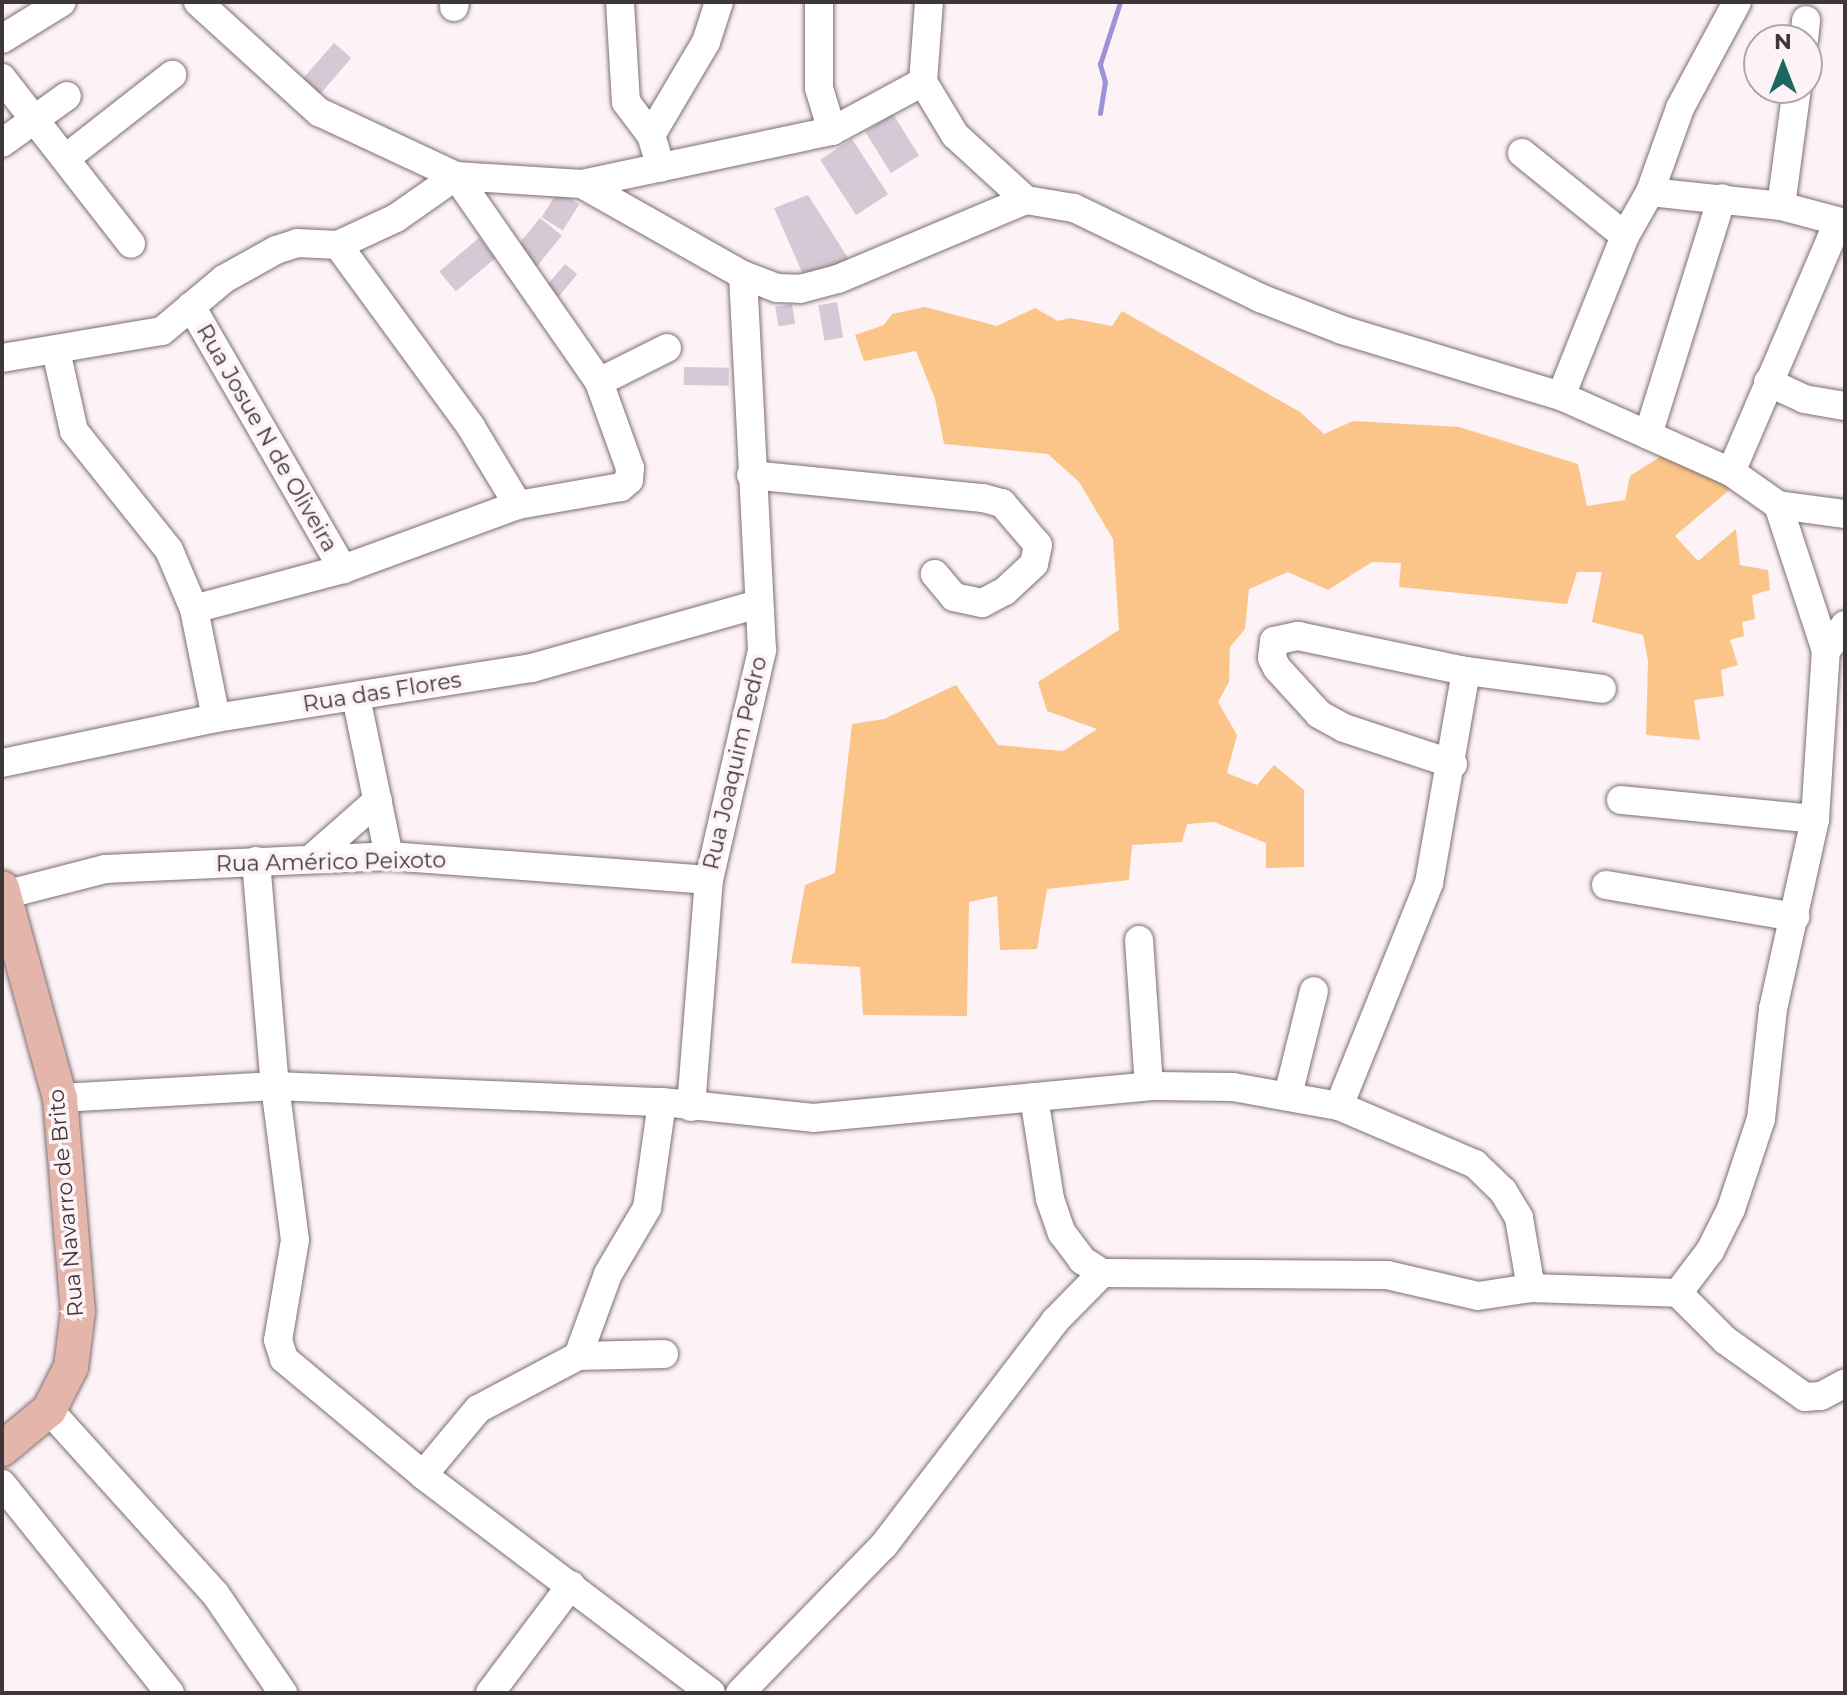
<!DOCTYPE html>
<meta charset="utf-8">
<style>
body{margin:0}
#map{position:relative;width:1847px;height:1695px;overflow:hidden;background:#fdf2f5;font-family:Montserrat,sans-serif}
div>[style]{position:absolute}
[style*='--x']{left:calc(var(--x)*1px);top:calc(var(--y)*1px);width:calc(var(--w)*1px);rotate:calc(var(--a)*1deg)}
.green>*{inset:0;background:#fbc58a}
.stream>*{height:5px;margin:-2.5px;padding:0 2.5px;transform-origin:2.5px;border-radius:2.5px;background:#9b92d9}
.building>*{inset:0;background:#d5c9d5;transform-origin:0 0}
.roads{filter:drop-shadow(0 0 2px #7d6e72) drop-shadow(0 0 2px #7d6e72)}
.minor>*{height:28px;margin:-14px;padding:0 14px;transform-origin:14px;border-radius:14px;background:#fff}
.major>*{height:34px;margin:-17px;padding:0 17px;transform-origin:17px;border-radius:17px;background:#e4b5aa}
span{translate:-50% -50%;white-space:nowrap;text-align:center;line-height:1.15;-webkit-text-stroke:7px #fdf2f5;paint-order:stroke}
.street-label{font-size:22px;color:#3e3739}
.frame{position:absolute;inset:0;border:4px solid #3e3739;pointer-events:none}
.north{position:absolute;left:1743px;top:24px;width:80px;height:80px;box-sizing:border-box;background:#fdf2f5;border:2px solid #b1a7aa;border-radius:50%;rotate:0deg;font-size:22px;font-weight:700;line-height:32px;text-align:center;color:#3e3739}
.north::after{content:'';display:block;margin:auto;width:28px;height:36px;background:#1c675f;clip-path:polygon(50% 0,100% 100%,50% 72%,0 100%)}
</style>
<div id="map">
<div class="green">
<i style="clip-path:polygon(925px 307px,997px 326px,1035px 308px,1058px 321px,1070px 318px,1112px 326px,1122px 311px,1300px 412px,1324px 434px,1353px 421px,1459px 427px,1578px 464px,1587px 506px,1625px 500px,1630px 476px,1669px 451px,1734px 486px,1675px 536px,1698px 561px,1736px 529px,1740px 565px,1768px 570px,1770px 590px,1752px 595px,1755px 619px,1742px 622px,1744px 636px,1730px 640px,1738px 665px,1721px 670px,1724px 696px,1694px 700px,1700px 740px,1646px 735px,1648px 661px,1643px 635px,1592px 622px,1602px 572px,1577px 572px,1567px 604px,1399px 587px,1401px 563px,1372px 562px,1328px 590px,1288px 572px,1249px 589px,1245px 629px,1230px 647px,1229px 682px,1218px 702px,1237px 735px,1227px 773px,1257px 785px,1274px 765px,1304px 790px,1304px 867px,1266px 868px,1266px 843px,1214px 822px,1187px 824px,1182px 842px,1132px 845px,1129px 880px,1047px 889px,1037px 949px,1000px 950px,997px 896px,969px 902px,967px 1016px,863px 1015px,860px 967px,791px 963px,805px 885px,835px 873px,852px 724px,884px 719px,956px 685px,998px 745px,1063px 751px,1097px 729px,1047px 711px,1038px 682px,1119px 630px,1113px 539px,1079px 482px,1048px 454px,944px 444px,935px 399px,916px 351px,864px 361px,855px 335px,884px 325px,892px 314px)"></i>
</div>
<div class="stream">
<i style="--x:1100;--y:113;--w:31;--a:-81"></i>
<i style="--x:1105;--y:82;--w:19;--a:-106"></i>
<i style="--x:1100;--y:64;--w:65;--a:-72.1"></i>
</div>
<div class="building">
<i style="left:334px;top:43px;width:23px;height:54px;rotate:41deg"></i>
<i style="left:893px;top:114px;width:49px;height:33px;rotate:58deg"></i>
<i style="left:852px;top:139px;width:66px;height:38px;rotate:57deg"></i>
<i style="left:558px;top:191px;width:25px;height:31px;rotate:32deg"></i>
<i style="clip-path:polygon(808px 195px,850px 261px,805px 279px,774px 208px)"></i>
<i style="left:540px;top:218px;width:28px;height:40px;rotate:39deg"></i>
<i style="left:479px;top:238px;width:26px;height:52px;rotate:50deg"></i>
<i style="left:565px;top:264px;width:16px;height:29px;rotate:40deg"></i>
<i style="left:837px;top:302px;width:36px;height:19px;rotate:80deg"></i>
<i style="left:792px;top:304px;width:20px;height:17px;rotate:81deg"></i>
<i style="left:684px;top:367px;width:45px;height:18px;rotate:1deg"></i>
</div>
<div class="roads">
<div class="minor">
<i style="--x:198;--y:2;--w:164;--a:42.3"></i>
<i style="--x:319;--y:112;--w:151;--a:25"></i>
<i style="--x:456;--y:176;--w:126;--a:3.6"></i>
<i style="--x:582;--y:184;--w:256;--a:-12"></i>
<i style="--x:832;--y:131;--w:103;--a:-28.3"></i>
<i style="--x:620;--y:2;--w:100;--a:86.6"></i>
<i style="--x:626;--y:102;--w:41;--a:52.9"></i>
<i style="--x:651;--y:135;--w:34;--a:73"></i>
<i style="--x:819;--y:2;--w:86;--a:90"></i>
<i style="--x:819;--y:88;--w:45;--a:73.2"></i>
<i style="--x:929;--y:2;--w:80;--a:94.3"></i>
<i style="--x:923;--y:82;--w:62;--a:58.9"></i>
<i style="--x:955;--y:135;--w:96;--a:42.5"></i>
<i style="--x:454;--y:7;--w:5;--a:-79"></i>
<i style="--x:2;--y:39;--w:70;--a:-31.7"></i>
<i style="--x:1804;--y:40;--w:20;--a:-84"></i>
<i style="--x:2;--y:78;--w:210;--a:52.1"></i>
<i style="--x:651;--y:135;--w:108;--a:-59.4"></i>
<i style="--x:706;--y:42;--w:42;--a:-72"></i>
<i style="--x:2;--y:143;--w:80;--a:-35.9"></i>
<i style="--x:1522;--y:153;--w:132;--a:38.9"></i>
<i style="--x:66;--y:158;--w:135;--a:-38.1"></i>
<i style="--x:582;--y:184;--w:185;--a:29.5"></i>
<i style="--x:743;--y:275;--w:36;--a:21"></i>
<i style="--x:777;--y:288;--w:23;--a:2"></i>
<i style="--x:800;--y:289;--w:39;--a:-15"></i>
<i style="--x:838;--y:279;--w:204;--a:-22.8"></i>
<i style="--x:1650;--y:192;--w:132;--a:6.1"></i>
<i style="--x:1781;--y:206;--w:66;--a:14.9"></i>
<i style="--x:1026;--y:200;--w:49;--a:9.5"></i>
<i style="--x:1074;--y:208;--w:207;--a:25.8"></i>
<i style="--x:1260;--y:298;--w:88;--a:21.3"></i>
<i style="--x:1342;--y:330;--w:229;--a:16.8"></i>
<i style="--x:1561;--y:396;--w:186;--a:24.1"></i>
<i style="--x:1731;--y:472;--w:57;--a:35.1"></i>
<i style="--x:1778;--y:505;--w:68;--a:7.7"></i>
<i style="--x:1781;--y:206;--w:119;--a:-82.3"></i>
<i style="--x:338;--y:245;--w:225;--a:53.8"></i>
<i style="--x:471;--y:427;--w:91;--a:58.9"></i>
<i style="--x:191;--y:306;--w:304;--a:60"></i>
<i style="--x:56;--y:351;--w:82;--a:77.3"></i>
<i style="--x:74;--y:431;--w:152;--a:51.4"></i>
<i style="--x:169;--y:550;--w:64;--a:67"></i>
<i style="--x:194;--y:609;--w:111;--a:78.6"></i>
<i style="--x:2;--y:358;--w:162;--a:-9.6"></i>
<i style="--x:162;--y:331;--w:81;--a:-40"></i>
<i style="--x:224;--y:279;--w:60;--a:-29.1"></i>
<i style="--x:276;--y:250;--w:22;--a:-18"></i>
<i style="--x:297;--y:243;--w:41;--a:2.8"></i>
<i style="--x:338;--y:245;--w:64;--a:-25"></i>
<i style="--x:396;--y:218;--w:73;--a:-35"></i>
<i style="--x:456;--y:176;--w:251;--a:55.2"></i>
<i style="--x:599;--y:382;--w:91;--a:70.2"></i>
<i style="--x:630;--y:468;--w:12;--a:95"></i>
<i style="--x:629;--y:480;--w:11;--a:139"></i>
<i style="--x:621;--y:487;--w:105;--a:170.1"></i>
<i style="--x:518;--y:505;--w:186;--a:159.9"></i>
<i style="--x:343;--y:569;--w:154;--a:165"></i>
<i style="--x:599;--y:382;--w:76;--a:-26.6"></i>
<i style="--x:1768;--y:382;--w:40;--a:25"></i>
<i style="--x:1804;--y:399;--w:42;--a:9.7"></i>
<i style="--x:1561;--y:396;--w:172;--a:-68.2"></i>
<i style="--x:1625;--y:236;--w:51;--a:-60.4"></i>
<i style="--x:1650;--y:192;--w:89;--a:-70.3"></i>
<i style="--x:1680;--y:108;--w:120;--a:-61.7"></i>
<i style="--x:1648;--y:435;--w:248;--a:-72.7"></i>
<i style="--x:1731;--y:472;--w:272;--a:-66.8"></i>
<i style="--x:751;--y:475;--w:233;--a:5.7"></i>
<i style="--x:983;--y:498;--w:20;--a:15"></i>
<i style="--x:1002;--y:503;--w:55;--a:49.4"></i>
<i style="--x:1038;--y:545;--w:19;--a:102"></i>
<i style="--x:1034;--y:564;--w:40;--a:137"></i>
<i style="--x:1005;--y:591;--w:26;--a:152"></i>
<i style="--x:982;--y:603;--w:29;--a:-168"></i>
<i style="--x:954;--y:597;--w:30;--a:-130"></i>
<i style="--x:1826;--y:651;--w:32;--a:-54"></i>
<i style="--x:356;--y:697;--w:162;--a:78.3"></i>
<i style="--x:2;--y:763;--w:219;--a:-11.9"></i>
<i style="--x:216;--y:718;--w:320;--a:-9"></i>
<i style="--x:532;--y:668;--w:235;--a:-15.8"></i>
<i style="--x:1453;--y:764;--w:115;--a:-161.7"></i>
<i style="--x:1344;--y:728;--w:29;--a:-151"></i>
<i style="--x:1319;--y:714;--w:62;--a:-132.4"></i>
<i style="--x:1277;--y:668;--w:11;--a:-117"></i>
<i style="--x:1272;--y:658;--w:17;--a:-83"></i>
<i style="--x:1274;--y:641;--w:25;--a:-12"></i>
<i style="--x:1298;--y:636;--w:172;--a:11.8"></i>
<i style="--x:1466;--y:671;--w:137;--a:7.5"></i>
<i style="--x:1621;--y:800;--w:195;--a:5.6"></i>
<i style="--x:311;--y:859;--w:89;--a:-41.4"></i>
<i style="--x:256;--y:861;--w:226;--a:85.2"></i>
<i style="--x:275;--y:1086;--w:155;--a:82.6"></i>
<i style="--x:295;--y:1240;--w:101;--a:99.6"></i>
<i style="--x:278;--y:1340;--w:20;--a:72"></i>
<i style="--x:284;--y:1359;--w:181;--a:39.8"></i>
<i style="--x:423;--y:1475;--w:361;--a:37.1"></i>
<i style="--x:1606;--y:885;--w:192;--a:9.6"></i>
<i style="--x:4;--y:895;--w:104;--a:-14.4"></i>
<i style="--x:105;--y:869;--w:284;--a:-2.6"></i>
<i style="--x:389;--y:856;--w:321;--a:4.3"></i>
<i style="--x:1139;--y:940;--w:146;--a:86.1"></i>
<i style="--x:1288;--y:1095;--w:107;--a:-76"></i>
<i style="--x:1034;--y:1097;--w:103;--a:81.1"></i>
<i style="--x:1050;--y:1199;--w:36;--a:71"></i>
<i style="--x:1062;--y:1233;--w:34;--a:53"></i>
<i style="--x:1082;--y:1260;--w:24;--a:33"></i>
<i style="--x:1102;--y:1273;--w:285;--a:0.4"></i>
<i style="--x:1387;--y:1275;--w:93;--a:13"></i>
<i style="--x:1478;--y:1296;--w:54;--a:-8.6"></i>
<i style="--x:1531;--y:1288;--w:147;--a:1.9"></i>
<i style="--x:1678;--y:1293;--w:66;--a:45"></i>
<i style="--x:1725;--y:1340;--w:98;--a:35.5"></i>
<i style="--x:1805;--y:1397;--w:16;--a:-4"></i>
<i style="--x:1821;--y:1396;--w:27;--a:-28"></i>
<i style="--x:60;--y:1098;--w:215;--a:-3.2"></i>
<i style="--x:275;--y:1086;--w:387;--a:2.4"></i>
<i style="--x:662;--y:1102;--w:152;--a:6"></i>
<i style="--x:813;--y:1118;--w:338;--a:-5.4"></i>
<i style="--x:1149;--y:1086;--w:84;--a:0.7"></i>
<i style="--x:1233;--y:1087;--w:108;--a:10.2"></i>
<i style="--x:1339;--y:1106;--w:148;--a:23.1"></i>
<i style="--x:1475;--y:1164;--w:39;--a:44"></i>
<i style="--x:1503;--y:1191;--w:31;--a:59"></i>
<i style="--x:1519;--y:1218;--w:71;--a:80.3"></i>
<i style="--x:1339;--y:1106;--w:240;--a:-68"></i>
<i style="--x:1429;--y:883;--w:215;--a:-80.1"></i>
<i style="--x:691;--y:1107;--w:228;--a:-85.5"></i>
<i style="--x:709;--y:880;--w:236;--a:-77"></i>
<i style="--x:762;--y:650;--w:375;--a:-92.9"></i>
<i style="--x:1678;--y:1293;--w:53;--a:-52.7"></i>
<i style="--x:1710;--y:1251;--w:47;--a:-63.4"></i>
<i style="--x:1731;--y:1209;--w:95;--a:-71.6"></i>
<i style="--x:1761;--y:1119;--w:111;--a:-83.8"></i>
<i style="--x:1773;--y:1009;--w:195;--a:-77.5"></i>
<i style="--x:1815;--y:819;--w:168;--a:-86.3"></i>
<i style="--x:1826;--y:651;--w:154;--a:-108.2"></i>
<i style="--x:578;--y:1356;--w:86;--a:-1.3"></i>
<i style="--x:49;--y:1410;--w:249;--a:47.9"></i>
<i style="--x:216;--y:1595;--w:119;--a:55.6"></i>
<i style="--x:423;--y:1475;--w:86;--a:-50.2"></i>
<i style="--x:478;--y:1409;--w:113;--a:-27.9"></i>
<i style="--x:578;--y:1356;--w:87;--a:-69.9"></i>
<i style="--x:608;--y:1274;--w:77;--a:-59.4"></i>
<i style="--x:647;--y:1208;--w:107;--a:-81.9"></i>
<i style="--x:2;--y:1484;--w:268;--a:51.2"></i>
<i style="--x:490;--y:1693;--w:135;--a:-53.1"></i>
<i style="--x:740;--y:1693;--w:206;--a:-45.8"></i>
<i style="--x:884;--y:1545;--w:282;--a:-52.6"></i>
<i style="--x:1055;--y:1321;--w:67;--a:-45.6"></i>
</div>
<div class="major">
<i style="--x:2;--y:888;--w:218;--a:74.6"></i>
<i style="--x:60;--y:1098;--w:214;--a:85.2"></i>
<i style="--x:78;--y:1311;--w:56;--a:97.1"></i>
<i style="--x:71;--y:1367;--w:48;--a:117.1"></i>
<i style="--x:49;--y:1410;--w:61;--a:140.3"></i>
</div>
</div>
<div class="street-label">
<span style="left:267px;top:438px;rotate:60deg">Rua Josue N de Oliveira</span>
<span style="left:382px;top:692px;rotate:-9deg">Rua das Flores</span>
<span style="left:735px;top:763px;rotate:-77deg">Rua Joaquim Pedro</span>
<span style="left:331px;top:862px;rotate:-1deg">Rua Américo Peixoto</span>
<span style="left:66px;top:1203px;rotate:-95deg">Rua Navarro de Brito</span>
</div>
<div class="frame"></div>
<div class="north">N</div>
</div>
